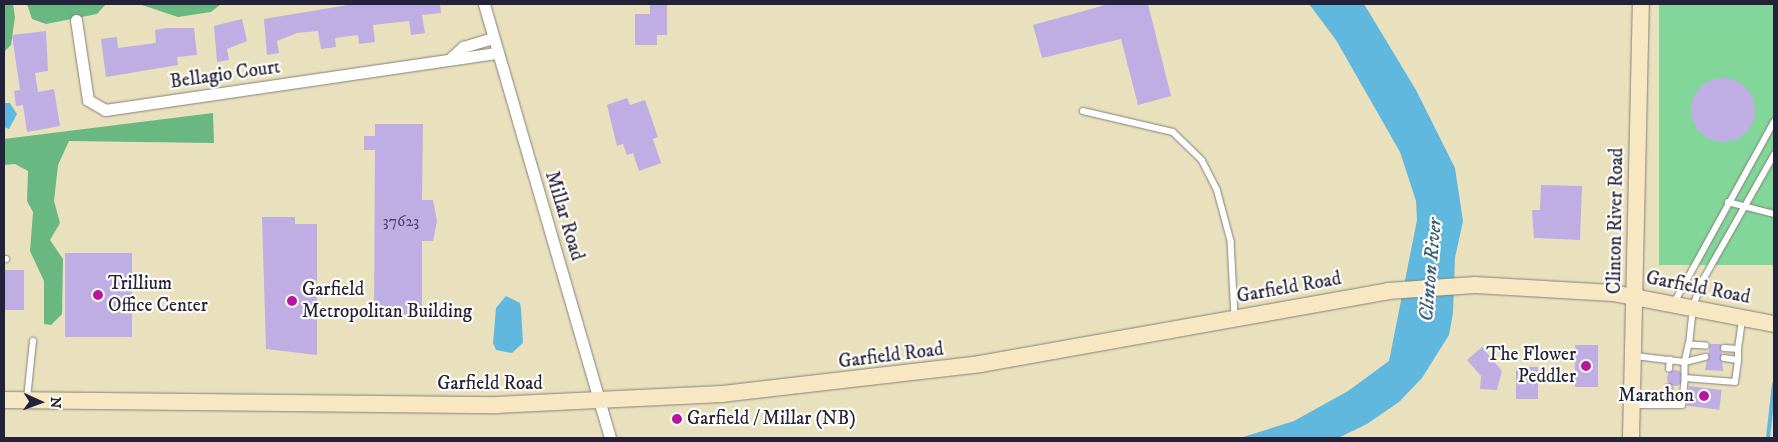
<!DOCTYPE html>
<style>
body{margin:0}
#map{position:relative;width:1778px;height:442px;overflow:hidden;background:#e9e0bd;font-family:"IM FELL DW Pica",serif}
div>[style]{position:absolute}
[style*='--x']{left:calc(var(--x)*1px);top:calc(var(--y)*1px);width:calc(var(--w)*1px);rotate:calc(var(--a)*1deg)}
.green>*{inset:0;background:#82d699;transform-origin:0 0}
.forest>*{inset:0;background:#69b781}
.water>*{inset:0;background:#61b8de}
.stream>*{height:4px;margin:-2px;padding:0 2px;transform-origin:2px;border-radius:2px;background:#61b8de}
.building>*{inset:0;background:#bfaee3;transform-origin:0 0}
.round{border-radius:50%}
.roads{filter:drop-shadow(0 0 1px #86817c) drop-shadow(0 0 1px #86817c)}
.lane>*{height:5.5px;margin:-2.75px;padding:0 2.75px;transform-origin:2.75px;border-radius:2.75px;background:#fff}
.street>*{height:11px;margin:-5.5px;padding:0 5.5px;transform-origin:5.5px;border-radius:5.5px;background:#fff}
.secondary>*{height:16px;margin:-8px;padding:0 8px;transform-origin:8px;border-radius:8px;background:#f7e8c3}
.dots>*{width:14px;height:14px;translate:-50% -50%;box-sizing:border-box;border:2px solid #fdfcf7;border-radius:50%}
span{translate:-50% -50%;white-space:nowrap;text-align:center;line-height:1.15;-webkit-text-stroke:4.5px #fdfcf7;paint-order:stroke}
.number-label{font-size:16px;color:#494565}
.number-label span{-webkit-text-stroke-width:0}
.street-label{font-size:19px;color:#22223b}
.poi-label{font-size:19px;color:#22223b}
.left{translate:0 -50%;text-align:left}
.right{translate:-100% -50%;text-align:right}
.water-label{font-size:20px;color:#3b5e7c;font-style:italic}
.frame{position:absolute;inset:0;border:5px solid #22223b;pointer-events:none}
.north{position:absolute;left:15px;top:377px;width:50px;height:50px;-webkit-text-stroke:4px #fdfcf7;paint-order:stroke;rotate:92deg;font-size:14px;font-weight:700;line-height:20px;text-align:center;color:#22223b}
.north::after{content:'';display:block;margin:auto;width:18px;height:22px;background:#22223b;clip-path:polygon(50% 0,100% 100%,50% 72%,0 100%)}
</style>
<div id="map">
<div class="green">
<i style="left:1659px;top:4px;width:115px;height:261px"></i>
</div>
<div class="forest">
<i style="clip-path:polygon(4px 4px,13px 4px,15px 17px,11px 45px,4px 52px)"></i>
<i style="clip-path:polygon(27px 4px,106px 4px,97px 14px,46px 24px,32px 19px)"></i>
<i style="clip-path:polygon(139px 4px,221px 4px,211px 12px,178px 17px)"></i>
<i style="clip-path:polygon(213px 113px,214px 143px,69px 141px,58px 165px,54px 201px,60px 223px,50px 240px,63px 259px,62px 314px,51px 325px,44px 324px,44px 281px,30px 251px,33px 212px,27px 201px,28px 171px,15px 164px,4px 165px,4px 139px)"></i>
</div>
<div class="water">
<i style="clip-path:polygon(1309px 4px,1364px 4px,1416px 90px,1455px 168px,1463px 221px,1455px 258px,1453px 313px,1449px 335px,1422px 378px,1399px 402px,1367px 424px,1338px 438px,1240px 438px,1294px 421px,1348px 391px,1389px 361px,1417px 220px,1416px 201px,1400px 152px,1336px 40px)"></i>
<i style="clip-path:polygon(4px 103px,10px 103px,17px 114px,9px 129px,4px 127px)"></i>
<i style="clip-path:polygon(506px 296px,520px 303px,521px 309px,523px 343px,512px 353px,496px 350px,493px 343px,496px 308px)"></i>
</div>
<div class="stream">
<i style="--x:1768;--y:438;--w:54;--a:-83.7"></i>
</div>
<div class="building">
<i style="clip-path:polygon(354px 4px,440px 4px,441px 13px,422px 15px,425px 33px,411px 35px,409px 21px,373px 25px,375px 42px,359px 44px,358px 35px,335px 38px,336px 47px,321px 49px,318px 31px,297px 33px,277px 41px,279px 53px,267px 55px,264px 19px)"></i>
<i style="clip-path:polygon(650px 4px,667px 4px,667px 35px,657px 35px,657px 45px,635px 45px,635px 14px,650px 14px)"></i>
<i style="clip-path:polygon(1109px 4px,1148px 4px,1171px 96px,1138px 105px,1121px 39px,1042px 58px,1033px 25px)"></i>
<i style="clip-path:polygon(242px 19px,247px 41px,227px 49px,229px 60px,217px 62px,214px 26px)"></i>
<i style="clip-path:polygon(167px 28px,194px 28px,197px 55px,177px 57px,178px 65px,106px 77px,101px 39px,117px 37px,118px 48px,156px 43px,155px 30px)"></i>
<i style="clip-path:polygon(46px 31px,48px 71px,35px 73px,38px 92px,54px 89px,60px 126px,27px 132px,23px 105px,16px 106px,14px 91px,20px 90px,12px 35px)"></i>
<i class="round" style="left:1691px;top:78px;width:64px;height:64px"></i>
<i style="clip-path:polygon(627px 98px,630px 105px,645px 100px,658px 137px,653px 139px,661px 163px,639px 171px,633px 153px,627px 155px,623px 144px,617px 146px,607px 105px)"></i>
<i style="clip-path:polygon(375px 124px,423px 124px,422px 200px,433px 200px,437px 221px,433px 241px,422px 241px,422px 315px,374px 315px,375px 150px,364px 150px,364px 136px,375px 136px)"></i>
<i style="clip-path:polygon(1541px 185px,1582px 186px,1580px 240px,1534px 238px,1532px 210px,1540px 210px)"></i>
<i style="clip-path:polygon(262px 217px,295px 217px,295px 224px,317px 224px,317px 355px,266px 349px)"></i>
<i style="left:65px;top:253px;width:67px;height:84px"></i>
<i style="left:4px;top:270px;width:20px;height:40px"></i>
<i style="clip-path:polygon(1710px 344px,1721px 344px,1723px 371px,1705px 370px)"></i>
<i style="left:1575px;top:345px;width:23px;height:42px"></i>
<i style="clip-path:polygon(1482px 347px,1502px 371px,1497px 390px,1480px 389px,1481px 376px,1467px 360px)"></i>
<i style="left:1516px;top:367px;width:22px;height:32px"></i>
<i class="round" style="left:1667px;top:370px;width:16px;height:16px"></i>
<i style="left:1689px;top:386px;width:33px;height:20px;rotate:7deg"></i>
</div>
<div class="roads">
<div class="lane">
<i style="--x:1083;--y:111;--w:92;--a:13.1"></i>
<i style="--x:1173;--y:132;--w:40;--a:44"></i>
<i style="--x:1202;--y:160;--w:33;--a:63"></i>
<i style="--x:1217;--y:189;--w:54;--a:74.9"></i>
<i style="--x:1231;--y:241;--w:76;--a:87"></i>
<i style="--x:1728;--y:202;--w:48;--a:14.6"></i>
<i style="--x:4;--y:259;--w:2;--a:0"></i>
<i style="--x:1674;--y:303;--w:207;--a:-61.1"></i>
<i style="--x:1689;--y:345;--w:17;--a:103"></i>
<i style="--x:1685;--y:362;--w:21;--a:-14"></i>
<i style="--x:1706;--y:346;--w:17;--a:-177"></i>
<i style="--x:1689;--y:345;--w:39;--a:-84"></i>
<i style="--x:1693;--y:306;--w:28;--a:-69"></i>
<i style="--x:1703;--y:280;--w:144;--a:-60.4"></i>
<i style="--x:1724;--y:348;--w:14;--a:4"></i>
<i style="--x:1738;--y:349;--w:30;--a:-82"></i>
<i style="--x:1635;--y:356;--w:50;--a:6.8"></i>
<i style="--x:1685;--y:362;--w:16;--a:90"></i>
<i style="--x:1724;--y:358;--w:14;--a:8"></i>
<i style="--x:1738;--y:360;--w:11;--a:-90"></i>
<i style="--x:1669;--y:369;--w:9;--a:-84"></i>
<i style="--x:1669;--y:387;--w:18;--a:90"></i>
<i style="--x:27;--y:399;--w:58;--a:-84.1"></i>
<i style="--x:1634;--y:405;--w:48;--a:0"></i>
<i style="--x:1682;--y:405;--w:27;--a:-84"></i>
<i style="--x:1685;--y:378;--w:50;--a:4.6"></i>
<i style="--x:1735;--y:382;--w:22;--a:-82"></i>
</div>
<div class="street">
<i style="--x:484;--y:4;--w:452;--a:73.8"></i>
<i style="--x:76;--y:20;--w:81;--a:81.5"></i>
<i style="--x:88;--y:100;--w:20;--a:30"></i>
<i style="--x:105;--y:110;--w:395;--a:-8.3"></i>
<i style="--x:450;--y:59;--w:18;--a:-43"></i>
<i style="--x:463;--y:47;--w:31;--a:-17"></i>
</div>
<div class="secondary">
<i style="--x:4;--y:400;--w:493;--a:0.6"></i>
<i style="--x:497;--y:405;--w:225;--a:-2.8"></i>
<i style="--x:722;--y:394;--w:260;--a:-6.6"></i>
<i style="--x:980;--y:364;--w:414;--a:-10.1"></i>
<i style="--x:1388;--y:291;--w:87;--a:-3.9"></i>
<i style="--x:1475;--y:285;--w:138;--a:3.3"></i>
<i style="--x:1613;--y:293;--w:164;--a:10.9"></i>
<i style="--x:1631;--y:438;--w:434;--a:-88.7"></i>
</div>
</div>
<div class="dots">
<i style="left:98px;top:295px;background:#b5179e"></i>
<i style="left:292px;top:301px;background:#b5179e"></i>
<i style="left:1586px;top:366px;background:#b5179e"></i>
<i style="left:1704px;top:396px;background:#b5179e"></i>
<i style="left:677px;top:419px;background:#b5179e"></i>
</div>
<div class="number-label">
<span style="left:401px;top:221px">37623</span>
</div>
<div class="street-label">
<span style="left:225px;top:75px;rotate:-8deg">Bellagio Court</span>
<span style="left:564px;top:216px;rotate:73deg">Millar Road</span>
<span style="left:1616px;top:221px;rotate:-89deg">Clinton River Road</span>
<span style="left:1289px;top:288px;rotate:-10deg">Garfield Road</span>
<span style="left:1698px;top:288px;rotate:11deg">Garfield Road</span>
<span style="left:891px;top:356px;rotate:-7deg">Garfield Road</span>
<span style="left:490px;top:384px">Garfield Road</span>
</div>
<div class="poi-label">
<span class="left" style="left:108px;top:295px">Trillium<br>Office Center</span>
<span class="left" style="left:302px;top:301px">Garfield<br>Metropolitan Building</span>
<span class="right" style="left:1576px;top:366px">The Flower<br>Peddler</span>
<span class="right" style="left:1694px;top:396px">Marathon</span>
<span class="left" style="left:687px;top:419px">Garfield / Millar (NB)</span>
</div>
<div class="water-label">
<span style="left:1431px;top:270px;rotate:-85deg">Clinton River</span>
</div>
<div class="frame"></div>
<div class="north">N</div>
</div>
